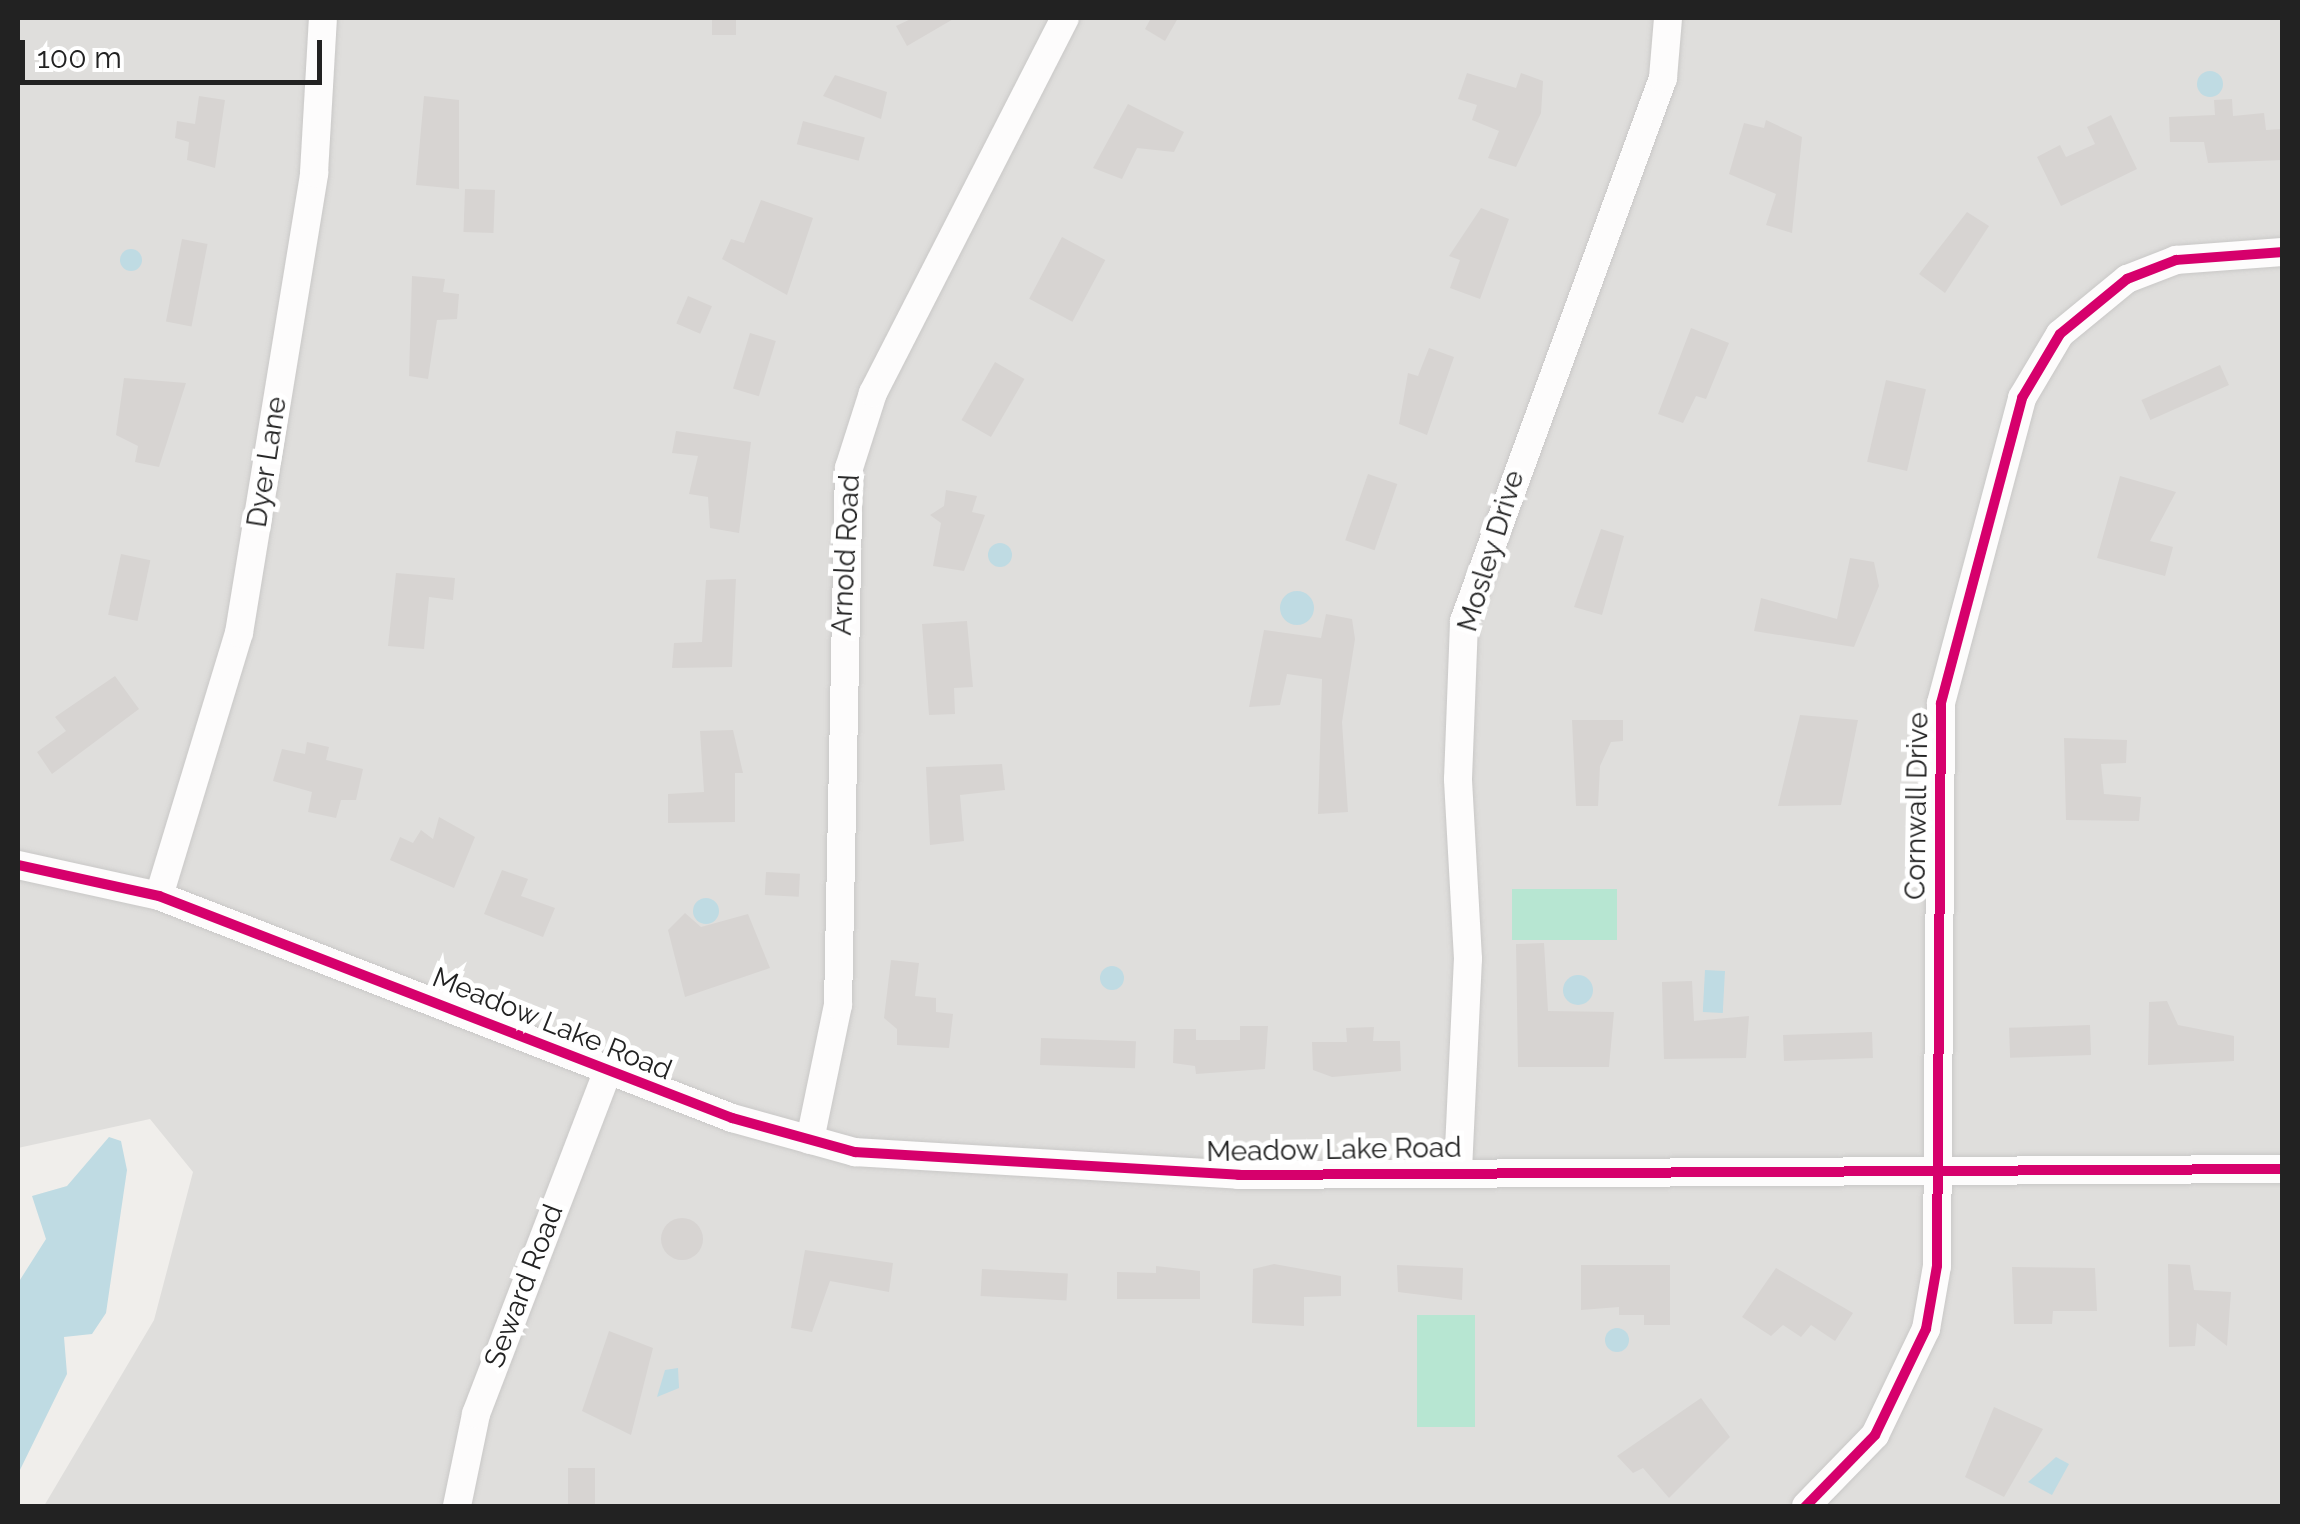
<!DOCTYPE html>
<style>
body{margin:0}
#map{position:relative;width:2300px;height:1524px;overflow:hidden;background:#f0eeeb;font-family:Raleway,sans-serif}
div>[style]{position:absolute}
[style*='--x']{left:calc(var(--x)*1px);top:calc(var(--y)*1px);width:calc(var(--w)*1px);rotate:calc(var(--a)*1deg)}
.residential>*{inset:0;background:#dfdedc}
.pitch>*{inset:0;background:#b7e6d2;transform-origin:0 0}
.water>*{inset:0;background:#bfdbe3;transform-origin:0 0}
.round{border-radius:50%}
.building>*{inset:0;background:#d7d4d2;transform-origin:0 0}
.roads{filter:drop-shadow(0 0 2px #c9c8c7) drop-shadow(0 0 2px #c9c8c7)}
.minor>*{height:28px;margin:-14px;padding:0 14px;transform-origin:14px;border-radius:14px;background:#fdfcfc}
.cycleway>*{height:10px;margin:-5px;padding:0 5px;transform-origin:5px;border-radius:5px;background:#d6006c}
span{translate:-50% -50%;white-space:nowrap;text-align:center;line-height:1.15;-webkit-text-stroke:10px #fff;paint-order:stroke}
.street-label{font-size:28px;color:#222}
.frame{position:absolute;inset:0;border:20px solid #222;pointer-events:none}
.scale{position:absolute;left:20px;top:40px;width:302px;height:45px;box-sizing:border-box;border:5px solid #222;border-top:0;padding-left:12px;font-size:30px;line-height:35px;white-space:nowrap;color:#222;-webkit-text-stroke:8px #fff;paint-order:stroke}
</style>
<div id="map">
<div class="residential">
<i style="clip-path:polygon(18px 18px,2282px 18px,2282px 1506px,44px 1506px,154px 1320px,193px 1172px,150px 1119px,18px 1148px)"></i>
</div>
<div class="pitch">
<i style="left:1512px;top:889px;width:105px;height:51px"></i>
<i style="left:1417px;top:1315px;width:58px;height:112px"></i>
</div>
<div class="water">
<i class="round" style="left:2197px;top:71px;width:26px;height:26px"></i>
<i class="round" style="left:120px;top:249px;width:22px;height:22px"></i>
<i class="round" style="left:988px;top:543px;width:24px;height:24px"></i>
<i class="round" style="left:1280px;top:591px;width:34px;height:34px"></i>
<i class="round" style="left:693px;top:898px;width:26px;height:26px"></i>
<i class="round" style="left:1100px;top:966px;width:24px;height:24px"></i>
<i style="left:1705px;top:970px;width:20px;height:42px;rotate:3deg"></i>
<i class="round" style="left:1563px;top:975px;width:30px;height:30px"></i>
<i style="clip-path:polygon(109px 1137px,121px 1141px,127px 1170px,106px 1313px,92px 1334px,64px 1337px,67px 1374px,18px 1474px,18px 1283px,46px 1239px,32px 1196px,67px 1186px)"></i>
<i class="round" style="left:1605px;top:1328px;width:24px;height:24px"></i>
<i style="clip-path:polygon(678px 1368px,679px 1388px,657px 1397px,665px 1370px)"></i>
<i style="clip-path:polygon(2056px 1457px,2069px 1464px,2052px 1495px,2028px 1482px)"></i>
</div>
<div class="building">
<i style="left:712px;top:18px;width:24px;height:17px"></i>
<i style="clip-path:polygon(913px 18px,955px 18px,907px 46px,896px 26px)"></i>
<i style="clip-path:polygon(1151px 18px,1178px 18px,1165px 41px,1145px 29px)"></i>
<i style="clip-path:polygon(1467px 73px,1516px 88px,1521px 73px,1543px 81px,1541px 113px,1516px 167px,1488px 158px,1499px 131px,1472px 120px,1477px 105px,1458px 99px)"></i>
<i style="clip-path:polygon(835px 75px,887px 92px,881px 119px,823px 96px)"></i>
<i style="clip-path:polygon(199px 96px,225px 100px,215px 168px,187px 160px,189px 142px,175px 138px,177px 121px,195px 124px)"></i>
<i style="clip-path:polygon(424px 96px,459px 100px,459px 189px,416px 185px)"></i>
<i style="clip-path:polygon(2232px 99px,2233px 116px,2264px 113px,2266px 130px,2282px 129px,2282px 160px,2208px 163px,2204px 142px,2170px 142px,2169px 117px,2215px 115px,2214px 100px)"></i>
<i style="clip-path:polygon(1128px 104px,1184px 132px,1174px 152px,1137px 148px,1122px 179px,1093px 168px)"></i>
<i style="clip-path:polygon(2111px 115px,2137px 169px,2061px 206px,2037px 157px,2060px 145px,2066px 157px,2095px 144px,2087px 127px)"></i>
<i style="clip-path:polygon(1766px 120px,1802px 137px,1792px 233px,1766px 225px,1776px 194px,1729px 174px,1744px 123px,1764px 128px)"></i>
<i style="left:803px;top:121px;width:64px;height:24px;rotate:15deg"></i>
<i style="left:465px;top:189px;width:30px;height:43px;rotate:2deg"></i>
<i style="clip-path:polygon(761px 200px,813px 218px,787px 295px,722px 259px,731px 239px,744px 243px)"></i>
<i style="clip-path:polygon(1481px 208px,1509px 219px,1480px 299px,1450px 288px,1460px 260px,1449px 256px)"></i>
<i style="clip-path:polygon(1967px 212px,1989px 226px,1945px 293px,1919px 274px)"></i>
<i style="left:1062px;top:237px;width:49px;height:70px;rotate:28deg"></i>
<i style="left:182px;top:239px;width:26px;height:84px;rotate:11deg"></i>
<i style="clip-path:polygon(412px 276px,445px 279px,443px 292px,459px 294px,457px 319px,437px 320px,428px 379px,409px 376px)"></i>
<i style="left:688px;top:296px;width:26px;height:30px;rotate:23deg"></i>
<i style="clip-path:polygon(1691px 328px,1729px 343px,1706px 399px,1696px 396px,1683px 423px,1658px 414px)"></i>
<i style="left:750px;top:333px;width:27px;height:58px;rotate:17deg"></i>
<i style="clip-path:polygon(1429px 348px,1454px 357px,1427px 435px,1399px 424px,1408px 373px,1418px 376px)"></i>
<i style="left:995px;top:362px;width:34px;height:67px;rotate:30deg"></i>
<i style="left:2220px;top:365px;width:22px;height:86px;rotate:66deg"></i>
<i style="clip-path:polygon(124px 378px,186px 383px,159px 467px,135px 462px,138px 446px,116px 435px)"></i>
<i style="left:1886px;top:380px;width:41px;height:84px;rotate:13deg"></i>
<i style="clip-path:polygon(676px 431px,751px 442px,739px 533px,710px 528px,708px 497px,689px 494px,698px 456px,672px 453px)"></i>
<i style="left:1368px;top:474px;width:31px;height:70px;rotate:19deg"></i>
<i style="clip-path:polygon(2120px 476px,2176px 492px,2150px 541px,2173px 547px,2165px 576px,2097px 558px)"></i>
<i style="clip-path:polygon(946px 490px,977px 496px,972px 512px,985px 515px,964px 571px,933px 566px,941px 523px,930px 515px,944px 506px)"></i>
<i style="clip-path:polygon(1601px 529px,1624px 536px,1602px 615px,1574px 607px)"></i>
<i style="left:121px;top:554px;width:30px;height:62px;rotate:12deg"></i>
<i style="clip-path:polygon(1850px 558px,1874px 562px,1879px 586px,1854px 647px,1754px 631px,1761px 598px,1837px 619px)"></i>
<i style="clip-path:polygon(396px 573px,455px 578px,453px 600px,429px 597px,424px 649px,388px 646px)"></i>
<i style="clip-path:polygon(736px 579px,732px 667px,672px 668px,674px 643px,702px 642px,706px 580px)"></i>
<i style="clip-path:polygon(1326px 614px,1352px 619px,1355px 639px,1342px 722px,1348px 812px,1318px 814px,1322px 679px,1287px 674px,1280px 705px,1249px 707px,1264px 630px,1321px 638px)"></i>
<i style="clip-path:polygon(967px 621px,973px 687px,954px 688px,955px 714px,929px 715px,922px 624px)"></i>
<i style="clip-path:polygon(115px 676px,139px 709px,52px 774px,37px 752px,66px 731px,55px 717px)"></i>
<i style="clip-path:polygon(1800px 715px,1858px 720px,1841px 805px,1778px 806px)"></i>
<i style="clip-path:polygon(1572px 720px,1623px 720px,1623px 741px,1611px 742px,1600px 766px,1598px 806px,1576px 806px)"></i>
<i style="clip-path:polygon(733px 730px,743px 773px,735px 773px,735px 822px,668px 823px,668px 794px,704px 792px,700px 731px)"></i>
<i style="clip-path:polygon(2064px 738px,2127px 740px,2126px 763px,2101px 764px,2104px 794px,2141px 797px,2139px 821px,2066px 820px)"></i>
<i style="clip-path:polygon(307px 742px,329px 747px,326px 760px,363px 769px,356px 800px,341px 800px,336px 818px,308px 812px,312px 792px,273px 781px,282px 749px,305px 754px)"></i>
<i style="clip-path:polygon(1002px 764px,1005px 790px,960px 795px,964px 841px,930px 845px,926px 767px)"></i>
<i style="clip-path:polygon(439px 817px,475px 837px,454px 888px,390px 860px,400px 837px,413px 843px,421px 830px,433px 839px)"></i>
<i style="clip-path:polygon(502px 870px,528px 879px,521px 896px,555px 908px,543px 937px,484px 914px)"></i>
<i style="left:766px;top:872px;width:34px;height:23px;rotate:3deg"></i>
<i style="clip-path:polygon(685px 913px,701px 927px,748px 914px,770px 968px,685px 997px,668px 930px)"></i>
<i style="clip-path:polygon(1544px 943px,1548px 1011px,1614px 1012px,1609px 1067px,1518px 1067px,1516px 944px)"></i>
<i style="clip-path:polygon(891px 960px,919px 963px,915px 996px,936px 998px,936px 1012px,953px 1014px,949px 1048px,897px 1045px,897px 1029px,884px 1018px)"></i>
<i style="clip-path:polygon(1692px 981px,1694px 1021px,1749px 1016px,1746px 1058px,1664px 1059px,1662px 982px)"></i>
<i style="clip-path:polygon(2167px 1001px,2178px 1025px,2234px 1036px,2234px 1061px,2148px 1065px,2149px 1002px)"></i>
<i style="left:2090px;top:1025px;width:30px;height:81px;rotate:88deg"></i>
<i style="clip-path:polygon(1240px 1026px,1268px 1026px,1265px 1069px,1196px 1074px,1195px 1066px,1173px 1063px,1174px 1029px,1196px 1029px,1196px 1040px,1240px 1040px)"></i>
<i style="clip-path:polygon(1374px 1027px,1373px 1041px,1400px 1041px,1401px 1071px,1332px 1077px,1313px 1070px,1312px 1042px,1347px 1042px,1346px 1028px)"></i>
<i style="left:1872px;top:1032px;width:26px;height:89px;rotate:88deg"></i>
<i style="left:1041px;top:1038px;width:95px;height:27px;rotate:2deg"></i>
<i class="round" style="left:661px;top:1218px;width:42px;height:42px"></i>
<i style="clip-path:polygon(805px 1250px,893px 1263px,889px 1292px,830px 1281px,812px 1332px,791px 1328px)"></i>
<i style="clip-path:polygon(1274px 1264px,1341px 1276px,1341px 1296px,1304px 1297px,1304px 1326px,1252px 1323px,1253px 1269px)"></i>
<i style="clip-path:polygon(2168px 1264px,2190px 1265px,2194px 1290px,2231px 1292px,2227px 1346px,2197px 1323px,2195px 1346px,2169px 1347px)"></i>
<i style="clip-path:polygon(1397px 1265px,1463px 1268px,1462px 1300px,1398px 1292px)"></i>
<i style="clip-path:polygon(1581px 1265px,1670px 1265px,1670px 1325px,1644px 1325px,1644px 1315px,1619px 1315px,1619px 1307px,1581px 1310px)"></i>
<i style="clip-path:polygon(1156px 1266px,1200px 1271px,1200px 1299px,1117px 1299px,1117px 1272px,1156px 1273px)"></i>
<i style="clip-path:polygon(1776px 1268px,1853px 1313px,1835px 1341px,1811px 1325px,1801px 1337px,1783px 1325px,1771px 1336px,1742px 1317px)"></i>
<i style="clip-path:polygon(2095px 1268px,2097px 1311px,2053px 1311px,2052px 1324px,2014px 1324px,2012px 1267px)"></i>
<i style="left:982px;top:1269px;width:86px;height:27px;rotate:3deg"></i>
<i style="clip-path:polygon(609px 1331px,653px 1348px,631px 1435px,582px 1411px)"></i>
<i style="clip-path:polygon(1701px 1398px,1730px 1437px,1669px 1498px,1643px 1468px,1633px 1473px,1617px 1456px)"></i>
<i style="clip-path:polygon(1994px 1407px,2043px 1429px,2004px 1497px,1965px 1477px)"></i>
<i style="left:568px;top:1468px;width:27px;height:38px"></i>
</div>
<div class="roads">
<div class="minor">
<i style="--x:18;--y:865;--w:144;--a:12.4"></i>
<i style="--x:159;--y:896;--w:615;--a:21.18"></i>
<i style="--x:732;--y:1118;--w:128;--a:15.5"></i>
<i style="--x:855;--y:1152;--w:384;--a:3.4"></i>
<i style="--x:1238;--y:1175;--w:1044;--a:-0.33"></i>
<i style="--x:159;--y:896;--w:275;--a:-73.1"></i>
<i style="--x:239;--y:633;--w:466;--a:-80.7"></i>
<i style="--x:314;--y:173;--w:155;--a:-86.7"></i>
<i style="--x:810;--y:1140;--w:138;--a:-78.3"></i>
<i style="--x:838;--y:1005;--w:537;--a:-88.83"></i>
<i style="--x:849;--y:468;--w:79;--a:-72.3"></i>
<i style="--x:873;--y:393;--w:421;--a:-62.9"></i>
<i style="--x:1458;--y:1170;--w:211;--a:-87.3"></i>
<i style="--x:1468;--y:959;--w:180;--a:-93.2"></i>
<i style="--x:1458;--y:779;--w:158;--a:-87.8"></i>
<i style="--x:1464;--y:621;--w:578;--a:-69.87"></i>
<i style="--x:1663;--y:78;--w:60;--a:-85.2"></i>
<i style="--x:457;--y:1506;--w:94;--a:-78.3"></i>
<i style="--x:476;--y:1414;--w:368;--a:-69"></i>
<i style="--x:1806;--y:1506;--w:99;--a:-45.8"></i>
<i style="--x:1875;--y:1435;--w:118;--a:-64.3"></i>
<i style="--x:1926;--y:1329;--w:64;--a:-80.1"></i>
<i style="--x:1937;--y:1266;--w:563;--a:-89.59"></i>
<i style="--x:1941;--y:703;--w:316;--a:-75.1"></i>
<i style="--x:2022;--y:398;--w:74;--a:-59.3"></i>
<i style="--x:2060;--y:334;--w:87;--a:-39.4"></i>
<i style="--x:2127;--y:279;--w:53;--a:-21.2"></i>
<i style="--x:2176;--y:260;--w:106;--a:-4.3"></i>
</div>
</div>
<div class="cycleway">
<i style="--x:18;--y:865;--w:144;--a:12.4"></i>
<i style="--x:159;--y:896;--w:615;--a:21.18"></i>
<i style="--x:732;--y:1118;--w:128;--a:15.5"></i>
<i style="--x:855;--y:1152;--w:384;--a:3.4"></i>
<i style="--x:1238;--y:1175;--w:1044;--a:-0.33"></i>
<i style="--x:1806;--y:1506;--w:99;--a:-45.8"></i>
<i style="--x:1875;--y:1435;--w:118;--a:-64.3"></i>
<i style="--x:1926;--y:1329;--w:64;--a:-80.1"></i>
<i style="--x:1937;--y:1266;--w:563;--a:-89.59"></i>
<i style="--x:1941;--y:703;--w:316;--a:-75.1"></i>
<i style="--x:2022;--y:398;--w:74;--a:-59.3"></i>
<i style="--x:2060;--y:334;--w:87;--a:-39.4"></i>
<i style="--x:2127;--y:279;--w:53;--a:-21.2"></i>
<i style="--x:2176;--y:260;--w:106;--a:-4.3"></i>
</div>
<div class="street-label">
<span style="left:267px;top:462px;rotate:-81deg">Dyer Lane</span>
<span style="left:1491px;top:551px;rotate:-73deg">Mosley Drive</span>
<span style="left:846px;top:555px;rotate:-87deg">Arnold Road</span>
<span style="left:1917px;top:806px;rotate:-89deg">Cornwall Drive</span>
<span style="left:552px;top:1024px;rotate:22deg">Meadow Lake Road</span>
<span style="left:1334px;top:1150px;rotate:-1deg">Meadow Lake Road</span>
<span style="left:524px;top:1286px;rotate:-69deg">Seward Road</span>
</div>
<div class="frame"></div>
<div class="scale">100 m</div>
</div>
